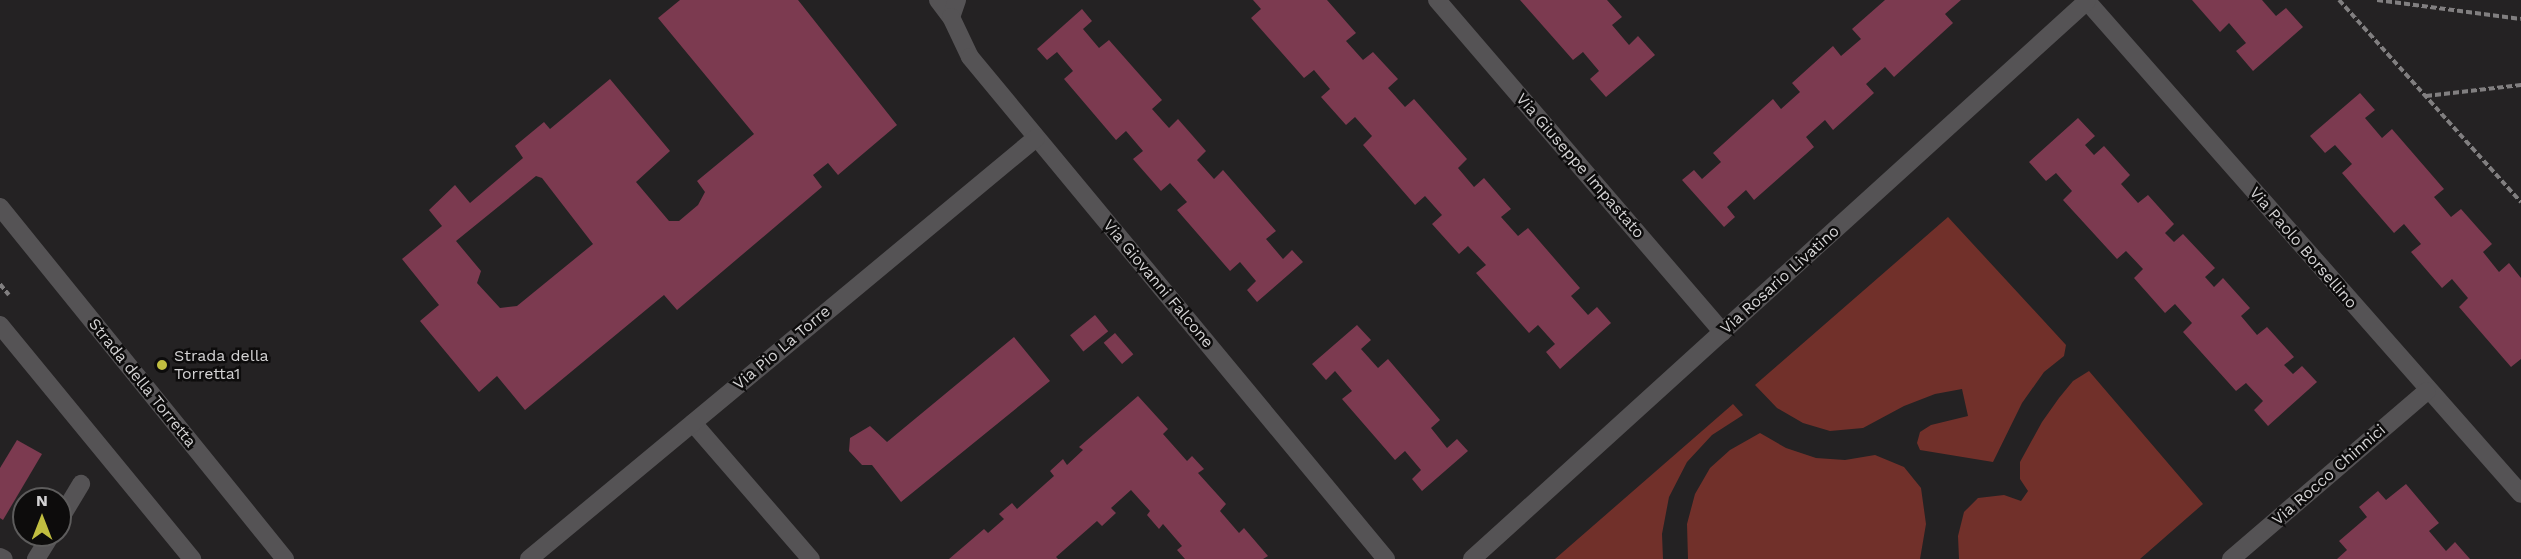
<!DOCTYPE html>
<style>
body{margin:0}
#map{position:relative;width:2521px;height:559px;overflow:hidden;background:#242223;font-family:"Work Sans",sans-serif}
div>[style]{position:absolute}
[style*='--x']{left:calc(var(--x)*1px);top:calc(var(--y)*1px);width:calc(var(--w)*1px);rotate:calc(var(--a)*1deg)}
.green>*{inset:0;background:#71302a}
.building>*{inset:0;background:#7c3a50;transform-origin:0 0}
.path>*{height:4px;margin-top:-2px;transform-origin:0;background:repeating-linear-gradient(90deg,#817f80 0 6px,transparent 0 9px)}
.minor>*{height:18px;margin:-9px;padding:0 9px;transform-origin:9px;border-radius:9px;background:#555355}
.dots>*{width:16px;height:16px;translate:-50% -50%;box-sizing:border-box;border:3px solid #0d0c0c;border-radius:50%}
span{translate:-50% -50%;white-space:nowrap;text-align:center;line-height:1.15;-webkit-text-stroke:5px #0d0c0c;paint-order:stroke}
.street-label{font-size:16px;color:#d4d3d4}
.poi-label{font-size:16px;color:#d4d3d4}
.left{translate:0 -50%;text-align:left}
.north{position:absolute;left:12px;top:487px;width:60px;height:60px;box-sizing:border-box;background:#0d0c0c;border:2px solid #5d5c5c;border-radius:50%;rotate:0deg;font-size:16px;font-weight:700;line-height:24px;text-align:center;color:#d4d3d4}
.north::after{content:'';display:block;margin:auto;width:21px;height:27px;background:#c1be40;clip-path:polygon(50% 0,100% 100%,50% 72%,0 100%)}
</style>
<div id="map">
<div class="green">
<i style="clip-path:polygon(1948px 217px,2066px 345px,2064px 356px,2044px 372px,2022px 403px,1993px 462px,1920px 450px,1917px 443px,1920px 432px,1931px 425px,1968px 416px,1962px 389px,1935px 394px,1904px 406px,1863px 428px,1830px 431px,1803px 423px,1777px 408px,1755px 385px)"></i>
<i style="clip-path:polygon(2089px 371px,2203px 504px,2140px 559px,1959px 559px,1958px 536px,1964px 512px,1978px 498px,2004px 495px,2021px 501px,2028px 491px,2020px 479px,2020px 462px,2042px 422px,2059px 398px,2073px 381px)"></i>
<i style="clip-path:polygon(1733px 404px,1743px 415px,1712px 435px,1687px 462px,1669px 497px,1662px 534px,1663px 559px,1555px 559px)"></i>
<i style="clip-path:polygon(1760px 433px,1786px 448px,1816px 458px,1845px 460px,1875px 455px,1904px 467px,1921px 488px,1926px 524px,1920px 559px,1688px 559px,1687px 524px,1695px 494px,1710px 468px,1730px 450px)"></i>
</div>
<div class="building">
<i style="clip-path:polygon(evenodd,680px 0,798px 0,897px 125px,838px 175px,828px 163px,813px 175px,822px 187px,677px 310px,664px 295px,525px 410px,497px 376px,479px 392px,420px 321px,439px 305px,402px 259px,442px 226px,429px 210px,455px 185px,470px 203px,523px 158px,515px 146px,544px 122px,550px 129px,610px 79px,670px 151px,636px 182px,669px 221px,679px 221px,698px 205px,705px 192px,697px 181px,754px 134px,658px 18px,680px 0,536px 176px,542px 178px,593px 244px,517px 306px,500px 308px,477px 283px,481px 271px,456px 241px,536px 176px)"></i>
<i style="clip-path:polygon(1253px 0,1327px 0,1356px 33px,1346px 41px,1363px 60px,1373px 52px,1398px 79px,1388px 88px,1405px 107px,1414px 99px,1467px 159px,1458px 168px,1474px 187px,1484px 178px,1511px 209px,1501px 217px,1518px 236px,1528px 228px,1580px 288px,1571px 296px,1588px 315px,1597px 307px,1611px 323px,1560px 369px,1546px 352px,1555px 344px,1538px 325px,1529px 333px,1476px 273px,1486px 265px,1468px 246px,1459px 254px,1432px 224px,1442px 215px,1425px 196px,1415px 205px,1363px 145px,1372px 136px,1355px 117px,1346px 125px,1321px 97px,1330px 89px,1314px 70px,1304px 78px,1251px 18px,1261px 9px)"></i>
<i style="clip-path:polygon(1520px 0,1607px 0,1622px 17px,1612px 25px,1629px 45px,1638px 36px,1655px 55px,1606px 97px,1590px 79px,1599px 71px,1583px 52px,1573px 60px)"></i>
<i style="clip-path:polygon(1885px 0,1961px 0,1945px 14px,1953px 23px,1894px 77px,1885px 67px,1866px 84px,1874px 93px,1833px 130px,1825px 120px,1806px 137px,1814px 147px,1754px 200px,1746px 190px,1727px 207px,1735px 217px,1724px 227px,1682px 180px,1694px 170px,1702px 179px,1721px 162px,1713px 153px,1773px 99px,1781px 109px,1800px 92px,1792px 83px,1833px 46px,1841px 56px,1861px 39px,1852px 29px)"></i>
<i style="clip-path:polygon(2192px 0,2262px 0,2276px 16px,2286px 8px,2303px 27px,2253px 71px,2236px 51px,2246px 43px,2229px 23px,2220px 32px)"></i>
<i style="clip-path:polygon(1082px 9px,1092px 21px,1083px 29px,1099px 48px,1109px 40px,1162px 100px,1152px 109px,1169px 128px,1178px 119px,1206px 151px,1197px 160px,1214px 179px,1223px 170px,1276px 231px,1266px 239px,1283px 259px,1292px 250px,1303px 262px,1257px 302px,1247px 290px,1256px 281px,1240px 262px,1230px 271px,1177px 210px,1187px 202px,1170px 183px,1161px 191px,1133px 159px,1143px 151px,1126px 131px,1116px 140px,1064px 79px,1073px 71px,1057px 52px,1047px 60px,1037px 49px)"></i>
<i style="clip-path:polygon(2360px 93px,2375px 110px,2365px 118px,2382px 138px,2392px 129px,2444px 189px,2434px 197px,2451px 217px,2461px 209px,2492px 244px,2483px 252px,2499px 272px,2509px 263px,2521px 278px,2521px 359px,2511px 367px,2459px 307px,2468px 298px,2452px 279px,2442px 288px,2411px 252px,2421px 244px,2404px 224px,2394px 233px,2342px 173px,2352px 164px,2335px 145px,2325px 153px,2310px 136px)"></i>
<i style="clip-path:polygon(2078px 118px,2095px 136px,2085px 145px,2094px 155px,2104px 146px,2130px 175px,2121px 184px,2138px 203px,2148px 195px,2174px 224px,2165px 233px,2174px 242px,2183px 234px,2215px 268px,2205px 277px,2214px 287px,2223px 278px,2250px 308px,2241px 316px,2257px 335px,2267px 327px,2294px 357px,2284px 365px,2293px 374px,2302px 366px,2317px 382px,2268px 426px,2254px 410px,2263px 401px,2246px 383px,2236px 391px,2183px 332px,2192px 323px,2175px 304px,2165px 313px,2134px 278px,2143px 269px,2126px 251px,2117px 259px,2063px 200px,2072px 191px,2056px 173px,2046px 181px,2029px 162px)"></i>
<i style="left:1095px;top:315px;width:21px;height:32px;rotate:51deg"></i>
<i style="clip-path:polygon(1357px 325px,1371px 340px,1361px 349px,1378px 368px,1388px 359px,1440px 420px,1431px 428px,1447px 448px,1457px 439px,1468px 451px,1422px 491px,1412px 479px,1421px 470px,1405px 451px,1395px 460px,1342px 399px,1352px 391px,1335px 371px,1326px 380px,1312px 364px)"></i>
<i style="left:1115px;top:333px;width:28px;height:15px;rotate:49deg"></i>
<i style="clip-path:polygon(1014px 337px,1050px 381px,901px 502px,872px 465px,862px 465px,849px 451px,850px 438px,870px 426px,887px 442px)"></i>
<i style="clip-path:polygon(1138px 396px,1168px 429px,1163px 434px,1187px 461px,1192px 456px,1204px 469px,1198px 473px,1226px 504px,1220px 511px,1239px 533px,1244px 528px,1268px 556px,1263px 559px,1185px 559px,1177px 550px,1182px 546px,1163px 524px,1159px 529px,1147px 515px,1150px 511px,1131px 490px,1111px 508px,1116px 513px,1102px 526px,1097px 521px,1056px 557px,1058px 559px,949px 559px,984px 529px,988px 533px,1004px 519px,999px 514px,1012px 503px,1017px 509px,1054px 476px,1050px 471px,1063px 459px,1067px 465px,1083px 450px,1079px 447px)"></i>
<i style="clip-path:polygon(17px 440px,42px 454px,3px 520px,0 518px,0 468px)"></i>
<i style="clip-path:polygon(2406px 484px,2439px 523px,2429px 531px,2446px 551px,2455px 542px,2470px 559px,2337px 559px,2347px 550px,2339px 541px,2367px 517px,2359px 507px,2378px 491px,2386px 500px)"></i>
</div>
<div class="path">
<i style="--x:2339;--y:0;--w:272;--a:48"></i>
<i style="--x:2377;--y:0;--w:145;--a:7.5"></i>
<i style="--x:2426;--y:96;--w:96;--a:-6.6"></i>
<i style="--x:0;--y:284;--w:14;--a:51"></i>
</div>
<div class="minor">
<i style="--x:938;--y:0;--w:21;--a:53"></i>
<i style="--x:957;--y:0;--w:18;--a:109"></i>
<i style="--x:951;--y:17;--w:44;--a:64.6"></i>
<i style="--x:970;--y:57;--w:652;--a:50.35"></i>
<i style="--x:1437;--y:0;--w:438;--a:49.3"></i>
<i style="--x:2086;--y:0;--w:658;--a:48.63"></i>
<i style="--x:0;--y:207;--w:453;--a:51"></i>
<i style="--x:0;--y:325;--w:303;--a:50.6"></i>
<i style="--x:693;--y:423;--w:180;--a:49.1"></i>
<i style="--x:60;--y:519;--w:41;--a:-59"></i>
<i style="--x:0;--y:557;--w:4;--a:27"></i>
<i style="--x:36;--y:559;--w:28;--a:-58"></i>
<i style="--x:529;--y:559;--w:659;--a:-39.71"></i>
<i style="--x:1472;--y:559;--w:830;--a:-42.22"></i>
<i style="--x:2231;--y:559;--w:258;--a:-40.6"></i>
</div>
<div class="dots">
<i style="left:162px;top:365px;background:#c1be40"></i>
</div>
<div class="street-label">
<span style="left:1580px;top:166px;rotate:49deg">Via Giuseppe Impastato</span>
<span style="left:2303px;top:248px;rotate:49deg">Via Paolo Borsellino</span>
<span style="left:1780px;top:280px;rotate:-42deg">Via Rosario Livatino</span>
<span style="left:1158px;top:284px;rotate:50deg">Via Giovanni Falcone</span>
<span style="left:782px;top:348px;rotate:-40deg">Via Pio La Torre</span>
<span style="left:142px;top:383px;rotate:51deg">Strada della Torretta</span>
<span style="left:2329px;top:475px;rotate:-41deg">Via Rocco Chinnici</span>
</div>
<div class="poi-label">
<span class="left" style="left:174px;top:365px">Strada della<br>Torretta1</span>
</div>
<div class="north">N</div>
</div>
